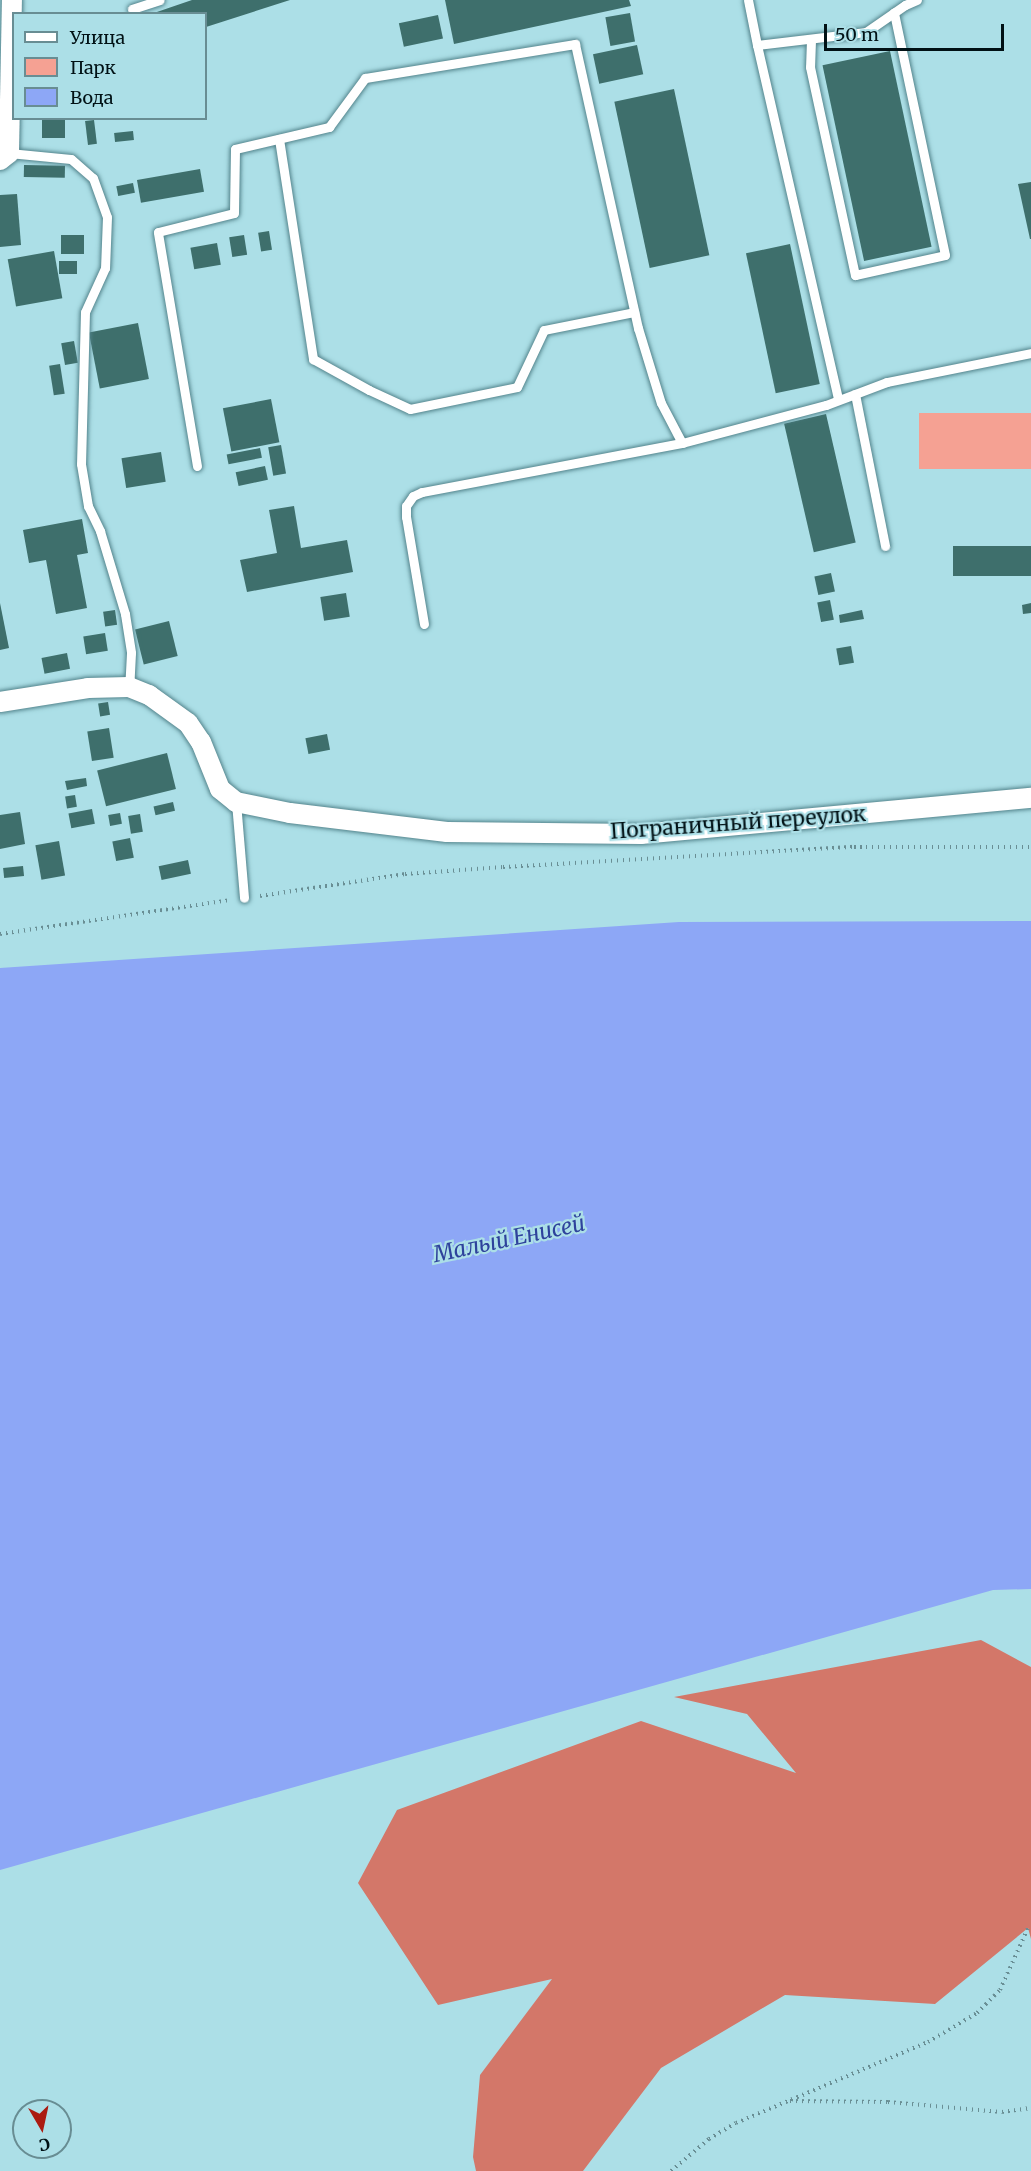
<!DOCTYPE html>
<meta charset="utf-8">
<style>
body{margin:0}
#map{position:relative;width:1031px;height:2171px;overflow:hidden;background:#acdfe7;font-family:Merriweather,serif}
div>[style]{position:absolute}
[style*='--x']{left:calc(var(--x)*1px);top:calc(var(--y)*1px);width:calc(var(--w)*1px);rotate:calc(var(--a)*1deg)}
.green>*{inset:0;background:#f5a193;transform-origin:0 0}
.forest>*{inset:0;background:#d37769}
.water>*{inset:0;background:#8da7f6}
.building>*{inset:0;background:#3e6f6c;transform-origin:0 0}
.path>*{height:4px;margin-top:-2px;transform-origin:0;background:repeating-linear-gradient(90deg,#698e94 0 1.5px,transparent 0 6px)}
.roads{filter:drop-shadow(0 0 2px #53848c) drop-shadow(0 0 2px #53848c)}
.service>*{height:9px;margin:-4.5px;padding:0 4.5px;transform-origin:4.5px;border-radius:4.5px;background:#fff}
.minor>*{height:20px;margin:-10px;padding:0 10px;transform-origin:10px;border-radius:10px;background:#fff}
span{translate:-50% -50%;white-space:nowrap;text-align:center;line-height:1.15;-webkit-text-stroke:4.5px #acdfe7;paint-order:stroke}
.street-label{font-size:21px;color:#011115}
.water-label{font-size:22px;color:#2e429c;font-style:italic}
.legend{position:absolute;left:12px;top:12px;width:195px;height:108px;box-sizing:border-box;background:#acdfe7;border:2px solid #688d93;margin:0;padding:8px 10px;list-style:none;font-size:18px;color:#011115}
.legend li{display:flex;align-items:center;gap:12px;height:30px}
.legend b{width:30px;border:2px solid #688d93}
.north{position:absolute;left:12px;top:2099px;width:60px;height:60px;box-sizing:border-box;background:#acdfe7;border:2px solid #688d93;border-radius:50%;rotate:171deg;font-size:16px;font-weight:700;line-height:24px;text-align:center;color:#011115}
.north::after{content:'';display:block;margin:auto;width:21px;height:27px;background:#ab1b11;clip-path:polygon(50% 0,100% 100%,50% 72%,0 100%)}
.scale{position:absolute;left:824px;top:24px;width:180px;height:27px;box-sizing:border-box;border:3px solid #011115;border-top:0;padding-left:8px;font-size:18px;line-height:21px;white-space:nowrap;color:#011115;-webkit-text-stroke:4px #acdfe7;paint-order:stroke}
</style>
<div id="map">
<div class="green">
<i style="left:1031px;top:413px;width:56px;height:112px;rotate:90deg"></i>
</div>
<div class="forest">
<i style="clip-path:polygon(981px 1640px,1031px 1667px,1031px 1939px,1028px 1928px,935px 2004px,785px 1995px,661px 2068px,583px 2171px,476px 2171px,473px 2157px,480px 2075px,552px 1979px,438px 2005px,358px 1883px,397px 1810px,641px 1721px,796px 1773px,747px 1714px,674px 1697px)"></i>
</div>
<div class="water">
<i style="clip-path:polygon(1031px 921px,1031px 1589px,993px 1590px,0 1870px,0 968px,679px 922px)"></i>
</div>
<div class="building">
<i style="clip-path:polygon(192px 0,290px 0,206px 27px,206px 14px,151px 14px)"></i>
<i style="clip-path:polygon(445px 0,629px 0,631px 6px,454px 44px)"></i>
<i style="left:630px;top:13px;width:29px;height:25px;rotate:80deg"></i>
<i style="left:438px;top:15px;width:24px;height:40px;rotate:78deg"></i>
<i style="left:637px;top:45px;width:30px;height:45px;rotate:78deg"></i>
<i style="left:890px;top:51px;width:200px;height:69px;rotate:78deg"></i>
<i style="left:674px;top:89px;width:170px;height:61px;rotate:78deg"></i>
<i style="left:42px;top:118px;width:23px;height:20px"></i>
<i style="left:94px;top:120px;width:24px;height:9px;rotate:83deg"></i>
<i style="left:133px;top:131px;width:9px;height:19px;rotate:84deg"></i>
<i style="left:24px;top:165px;width:41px;height:12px;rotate:1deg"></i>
<i style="left:200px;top:169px;width:23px;height:64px;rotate:80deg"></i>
<i style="clip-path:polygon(1031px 182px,1031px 239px,1030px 239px,1018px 184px)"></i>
<i style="left:133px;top:183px;width:10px;height:17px;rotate:79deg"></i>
<i style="clip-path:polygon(17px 194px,21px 245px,0 247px,0 195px)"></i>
<i style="left:269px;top:231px;width:19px;height:11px;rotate:81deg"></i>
<i style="left:61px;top:235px;width:23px;height:19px"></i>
<i style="left:244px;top:235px;width:20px;height:15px;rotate:81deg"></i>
<i style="left:217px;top:243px;width:22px;height:27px;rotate:80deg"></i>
<i style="left:790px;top:244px;width:143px;height:45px;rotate:78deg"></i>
<i style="left:54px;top:251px;width:48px;height:47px;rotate:80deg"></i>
<i style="left:59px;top:261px;width:18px;height:13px"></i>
<i style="left:138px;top:323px;width:57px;height:50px;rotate:79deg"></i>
<i style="left:74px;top:341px;width:22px;height:13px;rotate:80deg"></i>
<i style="left:60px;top:364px;width:30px;height:11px;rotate:81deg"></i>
<i style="left:271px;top:399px;width:44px;height:49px;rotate:79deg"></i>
<i style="left:826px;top:414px;width:132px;height:43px;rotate:77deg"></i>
<i style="left:281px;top:445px;width:29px;height:13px;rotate:80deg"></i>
<i style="left:260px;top:448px;width:10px;height:34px;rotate:79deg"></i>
<i style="left:161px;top:452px;width:30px;height:40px;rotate:81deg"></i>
<i style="left:265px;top:466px;width:14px;height:30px;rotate:78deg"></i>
<i style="clip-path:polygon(294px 506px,301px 548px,347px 540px,353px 572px,247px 592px,240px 560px,277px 553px,269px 510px)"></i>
<i style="clip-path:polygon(82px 519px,88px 553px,77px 555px,87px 608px,56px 614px,46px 560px,29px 563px,23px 530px)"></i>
<i style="left:1031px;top:546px;width:30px;height:78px;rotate:90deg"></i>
<i style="left:831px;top:573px;width:19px;height:17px;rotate:78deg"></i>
<i style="left:346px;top:593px;width:24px;height:26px;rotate:81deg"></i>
<i style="left:830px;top:600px;width:20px;height:13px;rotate:79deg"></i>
<i style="clip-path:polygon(0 603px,9px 648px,0 650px)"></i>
<i style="clip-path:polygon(1031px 603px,1031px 613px,1023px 614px,1022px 605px)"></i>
<i style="left:115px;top:610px;width:15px;height:12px;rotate:82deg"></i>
<i style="clip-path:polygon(862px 610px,864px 619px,840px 623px,839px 615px)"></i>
<i style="left:169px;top:621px;width:36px;height:35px;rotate:76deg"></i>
<i style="left:105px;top:633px;width:18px;height:22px;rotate:81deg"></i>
<i style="left:851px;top:646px;width:17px;height:15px;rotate:80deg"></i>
<i style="left:67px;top:653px;width:16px;height:26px;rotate:79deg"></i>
<i style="left:108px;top:702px;width:13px;height:10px;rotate:81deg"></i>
<i style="left:109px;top:728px;width:30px;height:22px;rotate:81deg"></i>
<i style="left:327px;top:734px;width:16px;height:22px;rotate:79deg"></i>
<i style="left:167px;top:753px;width:37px;height:72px;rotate:76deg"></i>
<i style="clip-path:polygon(86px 778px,87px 786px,67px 790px,65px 781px)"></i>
<i style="left:75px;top:795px;width:12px;height:10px;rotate:81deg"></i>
<i style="left:173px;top:802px;width:9px;height:20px;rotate:77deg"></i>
<i style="left:92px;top:809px;width:15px;height:24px;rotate:79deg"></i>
<i style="clip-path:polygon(20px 812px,25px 844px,0 849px,0 815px)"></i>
<i style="left:120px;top:813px;width:11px;height:12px;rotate:80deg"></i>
<i style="left:140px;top:814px;width:18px;height:12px;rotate:81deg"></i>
<i style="left:130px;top:838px;width:20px;height:18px;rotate:79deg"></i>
<i style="left:59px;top:841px;width:35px;height:24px;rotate:80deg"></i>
<i style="left:188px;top:860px;width:14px;height:30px;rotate:78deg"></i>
<i style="left:23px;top:866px;width:10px;height:20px;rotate:84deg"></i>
</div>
<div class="path">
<i style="--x:260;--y:896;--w:147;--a:-8.6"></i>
<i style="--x:405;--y:874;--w:98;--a:-4.1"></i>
<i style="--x:503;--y:867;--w:352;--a:-3.3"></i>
<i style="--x:854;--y:847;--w:177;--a:0"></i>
<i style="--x:0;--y:934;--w:232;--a:-8.4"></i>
<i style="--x:790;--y:2101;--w:98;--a:0.6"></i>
<i style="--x:888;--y:2102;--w:114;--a:5"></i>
<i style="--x:1002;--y:2112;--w:29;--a:-8"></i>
<i style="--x:671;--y:2171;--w:50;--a:-40.1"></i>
<i style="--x:709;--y:2139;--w:31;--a:-31"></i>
<i style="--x:736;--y:2123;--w:208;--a:-22.9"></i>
<i style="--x:928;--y:2042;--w:57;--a:-30.6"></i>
<i style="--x:977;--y:2013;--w:33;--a:-45"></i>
<i style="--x:1000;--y:1990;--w:68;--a:-65.7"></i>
</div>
<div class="roads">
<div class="service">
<i style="--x:748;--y:0;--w:46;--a:78.7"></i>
<i style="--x:757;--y:45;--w:110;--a:-6.8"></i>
<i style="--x:866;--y:32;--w:47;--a:-34.7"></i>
<i style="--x:905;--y:5;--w:13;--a:-23"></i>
<i style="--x:132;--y:9;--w:29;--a:-18"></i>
<i style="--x:811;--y:40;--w:27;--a:92"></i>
<i style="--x:810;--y:67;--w:213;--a:77.8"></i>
<i style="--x:855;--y:275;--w:92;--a:-12.5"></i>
<i style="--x:945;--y:255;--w:248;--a:-101.9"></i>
<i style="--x:757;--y:45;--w:364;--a:77.1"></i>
<i style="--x:279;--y:139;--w:223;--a:81.2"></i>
<i style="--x:313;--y:359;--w:64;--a:29"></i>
<i style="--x:369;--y:390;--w:45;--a:24.9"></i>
<i style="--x:410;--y:409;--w:109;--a:-11.6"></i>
<i style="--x:517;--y:387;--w:63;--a:-64.7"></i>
<i style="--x:544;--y:330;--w:92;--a:-11.3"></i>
<i style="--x:9;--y:153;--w:62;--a:5.5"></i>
<i style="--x:71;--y:159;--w:29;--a:41"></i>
<i style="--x:93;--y:178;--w:41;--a:70.3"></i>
<i style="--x:107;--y:217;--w:51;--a:92.2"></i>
<i style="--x:105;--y:268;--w:48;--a:114.4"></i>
<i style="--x:85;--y:312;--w:152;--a:91.5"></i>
<i style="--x:81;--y:464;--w:43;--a:80.5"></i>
<i style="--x:88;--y:506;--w:28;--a:64"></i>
<i style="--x:100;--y:531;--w:87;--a:73.2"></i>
<i style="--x:125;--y:614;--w:39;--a:81"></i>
<i style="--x:131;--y:653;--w:34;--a:93"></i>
<i style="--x:855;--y:394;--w:155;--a:78.8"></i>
<i style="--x:197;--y:466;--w:237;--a:-99.5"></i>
<i style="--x:158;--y:232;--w:78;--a:-14"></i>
<i style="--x:234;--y:213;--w:64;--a:-89.1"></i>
<i style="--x:235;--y:149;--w:97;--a:-13.2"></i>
<i style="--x:329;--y:127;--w:61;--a:-53.7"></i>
<i style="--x:365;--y:78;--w:213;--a:-9.2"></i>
<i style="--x:575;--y:44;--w:291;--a:77.5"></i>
<i style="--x:638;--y:328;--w:78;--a:73"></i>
<i style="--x:661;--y:403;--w:45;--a:62.3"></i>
<i style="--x:424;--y:624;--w:109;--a:-99.5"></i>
<i style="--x:406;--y:517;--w:11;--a:-90"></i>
<i style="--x:406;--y:506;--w:12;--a:-55"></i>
<i style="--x:413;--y:496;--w:10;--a:-24"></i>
<i style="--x:422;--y:492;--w:265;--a:-10.7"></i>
<i style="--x:682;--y:443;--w:149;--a:-14.8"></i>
<i style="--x:826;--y:405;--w:65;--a:-20.7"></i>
<i style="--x:887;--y:382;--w:147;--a:-11.4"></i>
<i style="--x:236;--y:802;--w:96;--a:85.2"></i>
</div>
<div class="minor">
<i style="--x:0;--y:160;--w:11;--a:-38"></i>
<i style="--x:9;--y:153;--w:153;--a:-88.9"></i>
<i style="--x:0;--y:702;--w:89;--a:-9"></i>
<i style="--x:88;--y:688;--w:41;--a:-1.4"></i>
<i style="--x:129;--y:687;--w:22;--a:22"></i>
<i style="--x:149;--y:695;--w:48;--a:35.7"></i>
<i style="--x:188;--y:723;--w:23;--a:56"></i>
<i style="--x:201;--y:742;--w:51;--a:68"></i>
<i style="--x:220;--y:789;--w:21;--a:39"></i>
<i style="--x:236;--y:802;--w:55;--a:11.5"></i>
<i style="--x:290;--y:813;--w:158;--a:6.9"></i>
<i style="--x:447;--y:832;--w:194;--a:0.6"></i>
<i style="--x:641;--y:834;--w:392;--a:-5.3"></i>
</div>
</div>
<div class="street-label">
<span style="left:738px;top:823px;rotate:-4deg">Пограничный переулок</span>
</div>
<div class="water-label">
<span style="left:509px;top:1239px;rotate:-12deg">Малый Енисей</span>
</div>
<ul class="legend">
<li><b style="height:8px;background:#fff"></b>Улица</li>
<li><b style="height:16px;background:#f5a193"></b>Парк</li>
<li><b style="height:16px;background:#8da7f6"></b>Вода</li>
</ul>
<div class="north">С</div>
<div class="scale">50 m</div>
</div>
